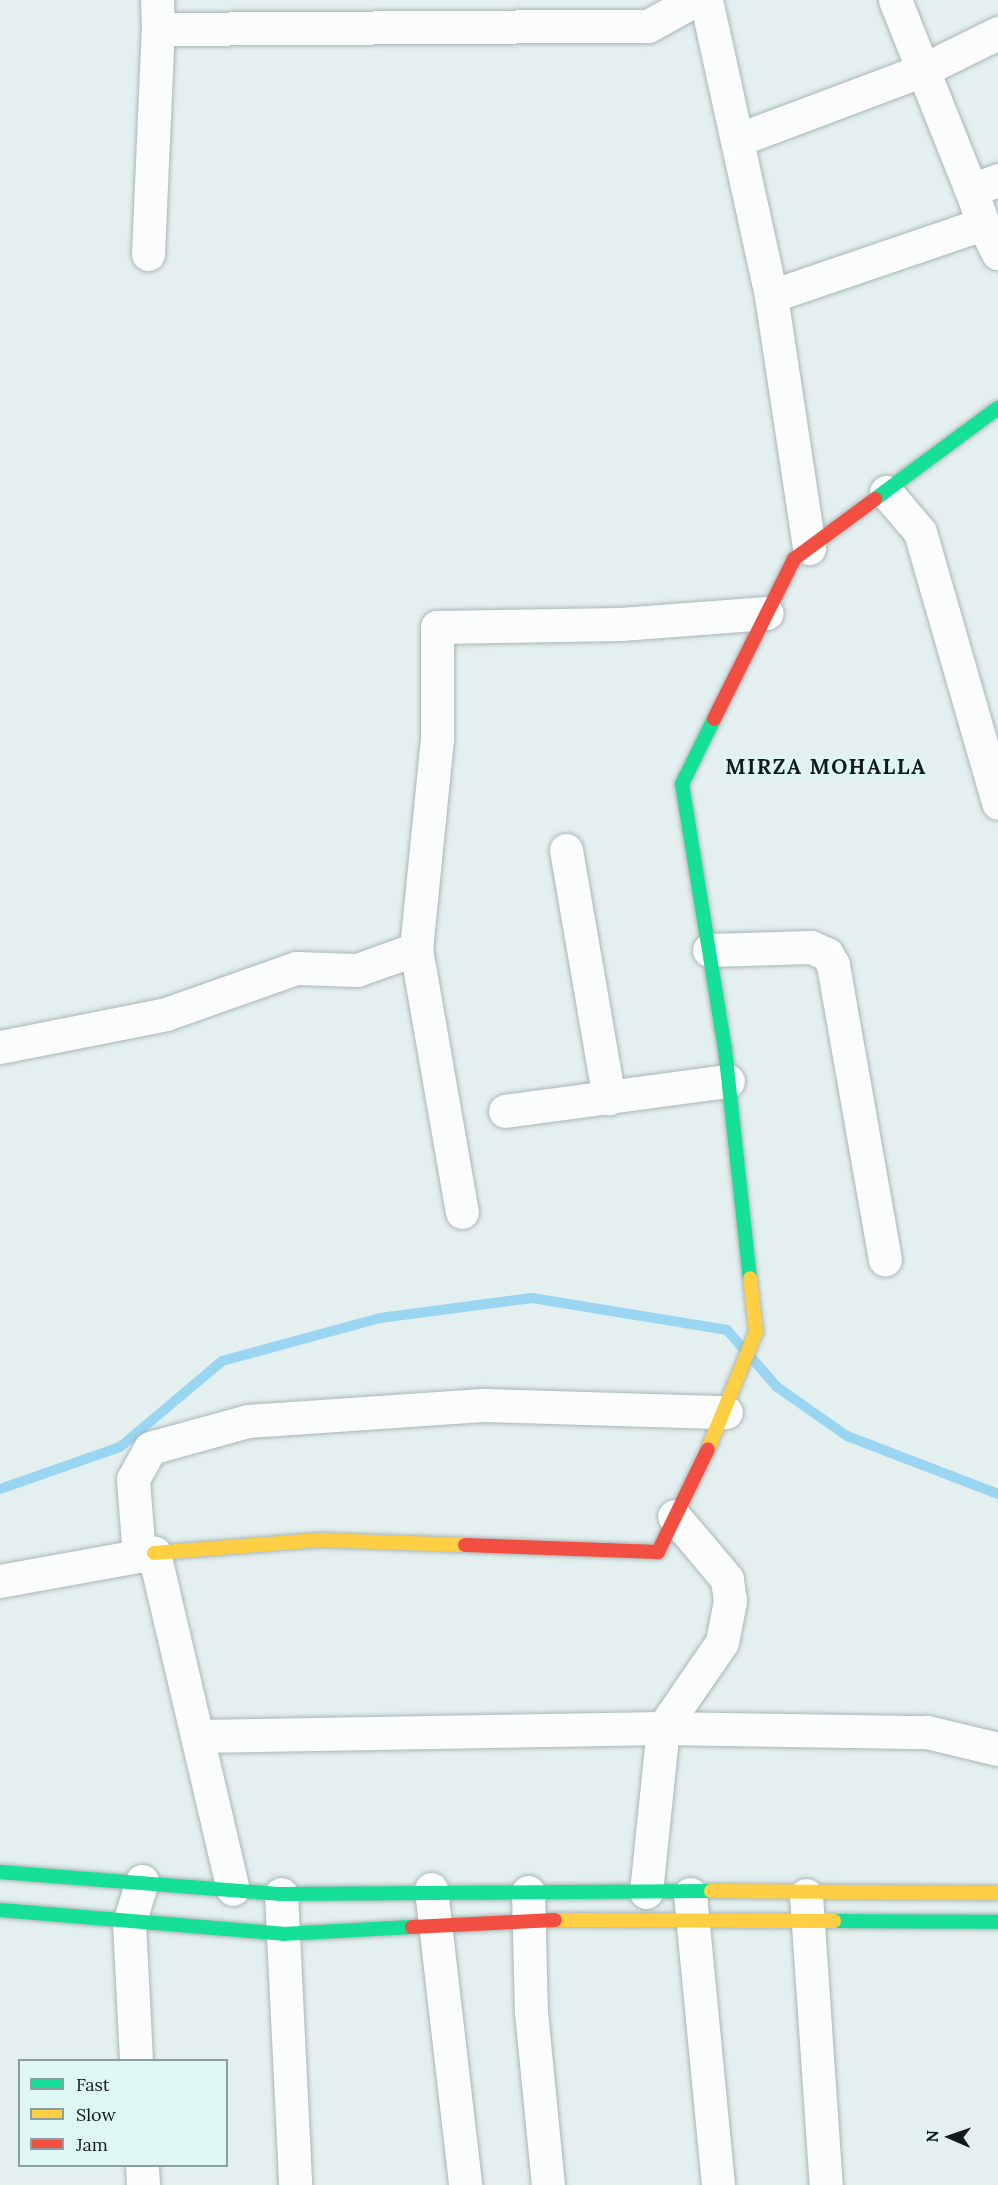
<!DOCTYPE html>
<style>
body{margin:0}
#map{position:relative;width:998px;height:2185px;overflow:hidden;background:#e4f0f0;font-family:Lora,serif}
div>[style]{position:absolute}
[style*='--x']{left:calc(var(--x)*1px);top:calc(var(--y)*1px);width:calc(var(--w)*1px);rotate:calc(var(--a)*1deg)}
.stream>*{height:10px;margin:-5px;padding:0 5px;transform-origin:5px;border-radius:5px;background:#9ad5f1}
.roads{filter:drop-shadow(0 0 2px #abb5b5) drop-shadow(0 0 2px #abb5b5)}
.street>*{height:33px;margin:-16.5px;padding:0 16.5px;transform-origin:16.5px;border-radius:16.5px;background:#fbfdfd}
.fast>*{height:14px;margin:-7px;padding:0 7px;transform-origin:7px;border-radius:7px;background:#16e098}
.slow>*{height:14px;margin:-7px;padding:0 7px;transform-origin:7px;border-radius:7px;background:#ffcf43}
.jam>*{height:14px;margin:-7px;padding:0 7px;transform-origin:7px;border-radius:7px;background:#f24e42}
span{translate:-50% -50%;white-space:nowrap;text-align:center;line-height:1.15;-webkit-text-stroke:6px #def6f4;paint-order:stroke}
.district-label{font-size:21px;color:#121b1a;font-weight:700;letter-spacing:1.5px}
.legend{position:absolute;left:18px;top:2059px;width:210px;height:108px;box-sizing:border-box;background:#def6f4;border:2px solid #8c9e9d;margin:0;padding:8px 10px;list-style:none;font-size:18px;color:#121b1a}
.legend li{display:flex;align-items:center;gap:12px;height:30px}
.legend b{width:30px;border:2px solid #8c9e9d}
.north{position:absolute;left:920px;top:2107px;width:60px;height:60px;-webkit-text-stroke:4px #def6f4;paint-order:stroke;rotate:272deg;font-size:16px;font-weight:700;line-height:24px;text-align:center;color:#121b1a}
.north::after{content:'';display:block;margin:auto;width:21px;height:27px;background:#121b1a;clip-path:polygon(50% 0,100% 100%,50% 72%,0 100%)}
</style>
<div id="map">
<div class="stream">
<i style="--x:0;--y:1489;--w:127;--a:-19.3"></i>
<i style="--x:120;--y:1447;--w:133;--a:-40.1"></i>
<i style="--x:222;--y:1361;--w:164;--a:-15.2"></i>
<i style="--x:380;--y:1318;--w:153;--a:-7.5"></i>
<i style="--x:532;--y:1298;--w:198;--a:9.3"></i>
<i style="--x:727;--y:1330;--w:76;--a:48.7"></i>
<i style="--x:777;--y:1387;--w:85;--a:35"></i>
<i style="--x:847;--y:1436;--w:162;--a:21"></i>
</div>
<div class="roads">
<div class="street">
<i style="--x:157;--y:0;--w:29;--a:88"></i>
<i style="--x:158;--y:29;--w:490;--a:-0.4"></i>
<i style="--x:648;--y:26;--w:54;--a:-29"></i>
<i style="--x:706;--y:0;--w:303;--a:77.6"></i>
<i style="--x:771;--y:296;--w:224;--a:-18.8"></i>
<i style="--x:983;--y:224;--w:36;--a:-109"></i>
<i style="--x:895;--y:0;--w:205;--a:68.2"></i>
<i style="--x:971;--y:190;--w:29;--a:-20"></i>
<i style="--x:737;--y:140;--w:199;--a:-20.6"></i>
<i style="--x:923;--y:70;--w:84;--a:-26.3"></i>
<i style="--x:983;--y:224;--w:33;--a:63"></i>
<i style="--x:148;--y:254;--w:225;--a:-87.5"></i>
<i style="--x:771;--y:296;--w:255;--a:81.4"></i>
<i style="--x:886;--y:492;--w:52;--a:49.6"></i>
<i style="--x:920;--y:532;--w:282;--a:73.9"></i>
<i style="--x:566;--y:850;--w:252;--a:80.2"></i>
<i style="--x:416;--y:949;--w:267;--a:80.1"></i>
<i style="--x:709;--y:950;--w:102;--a:-1.7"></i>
<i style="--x:811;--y:947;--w:17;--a:24"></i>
<i style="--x:827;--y:954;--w:13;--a:61"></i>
<i style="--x:833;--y:965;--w:299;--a:80"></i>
<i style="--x:0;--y:1047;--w:169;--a:-11.2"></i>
<i style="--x:166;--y:1014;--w:138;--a:-19.5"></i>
<i style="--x:296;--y:968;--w:61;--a:1.9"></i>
<i style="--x:357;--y:970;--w:63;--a:-19.6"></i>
<i style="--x:416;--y:949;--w:211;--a:-84.3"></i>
<i style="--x:437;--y:739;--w:112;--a:-90"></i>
<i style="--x:437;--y:627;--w:184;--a:-0.9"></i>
<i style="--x:621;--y:624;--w:146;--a:-4.3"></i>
<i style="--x:505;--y:1111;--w:225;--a:-7.7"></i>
<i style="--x:139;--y:1556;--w:77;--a:-94.5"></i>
<i style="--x:133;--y:1479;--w:35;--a:-61"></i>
<i style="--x:150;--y:1448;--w:102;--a:-15.4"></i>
<i style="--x:248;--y:1421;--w:238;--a:-3.9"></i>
<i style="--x:485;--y:1405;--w:241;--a:1.7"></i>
<i style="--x:0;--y:1581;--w:157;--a:-10.3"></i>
<i style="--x:154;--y:1553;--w:345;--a:76.8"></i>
<i style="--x:199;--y:1736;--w:464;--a:-1"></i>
<i style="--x:663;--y:1728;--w:264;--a:0.9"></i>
<i style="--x:927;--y:1732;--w:73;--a:13.5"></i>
<i style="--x:431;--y:1889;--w:298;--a:83.4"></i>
<i style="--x:528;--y:1892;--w:120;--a:88.6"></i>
<i style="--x:531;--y:2012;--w:174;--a:84.4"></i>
<i style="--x:646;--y:1892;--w:165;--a:-84.1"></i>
<i style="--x:663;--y:1728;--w:104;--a:-55.5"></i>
<i style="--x:722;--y:1642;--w:42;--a:-79"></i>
<i style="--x:730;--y:1601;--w:22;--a:-98"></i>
<i style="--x:727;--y:1579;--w:82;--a:-130.1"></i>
<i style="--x:281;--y:1894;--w:291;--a:87.2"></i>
<i style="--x:690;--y:1894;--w:292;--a:84.5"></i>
<i style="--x:806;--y:1895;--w:291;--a:86.1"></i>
<i style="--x:136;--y:2060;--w:137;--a:-92.9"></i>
<i style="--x:129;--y:1923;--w:44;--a:-72.8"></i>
<i style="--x:142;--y:2166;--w:19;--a:87"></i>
</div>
<div class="fast">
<i style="--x:875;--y:499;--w:153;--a:-36.5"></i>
<i style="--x:714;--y:719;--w:72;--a:116.2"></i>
<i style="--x:682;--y:784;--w:268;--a:80.8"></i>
<i style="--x:725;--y:1049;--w:230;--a:83.8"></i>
<i style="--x:0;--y:1872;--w:282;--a:4.5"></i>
<i style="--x:281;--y:1894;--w:430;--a:-0.4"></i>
<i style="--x:0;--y:1910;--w:284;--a:4.8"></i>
<i style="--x:283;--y:1934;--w:129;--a:-3.1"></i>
<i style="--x:834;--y:1921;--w:164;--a:0.3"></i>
</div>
<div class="slow">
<i style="--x:708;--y:1449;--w:126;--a:-67.7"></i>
<i style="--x:756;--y:1332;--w:54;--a:-96.3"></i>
<i style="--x:154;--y:1553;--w:166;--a:-4.5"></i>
<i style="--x:319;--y:1540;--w:146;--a:2"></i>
<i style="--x:711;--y:1891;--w:287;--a:0.4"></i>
<i style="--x:555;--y:1920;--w:279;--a:0.2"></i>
</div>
<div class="jam">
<i style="--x:714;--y:719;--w:179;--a:-63.4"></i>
<i style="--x:794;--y:559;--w:101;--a:-36.5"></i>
<i style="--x:465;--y:1545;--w:193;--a:2.1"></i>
<i style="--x:658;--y:1552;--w:114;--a:-64.1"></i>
<i style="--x:412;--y:1927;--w:143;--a:-2.8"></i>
</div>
</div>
<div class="district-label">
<span style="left:826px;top:767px">MIRZA MOHALLA</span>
</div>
<ul class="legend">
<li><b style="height:8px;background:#16e098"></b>Fast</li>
<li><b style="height:8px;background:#ffcf43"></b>Slow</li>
<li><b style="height:8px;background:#f24e42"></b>Jam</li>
</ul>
<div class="north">N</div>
</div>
